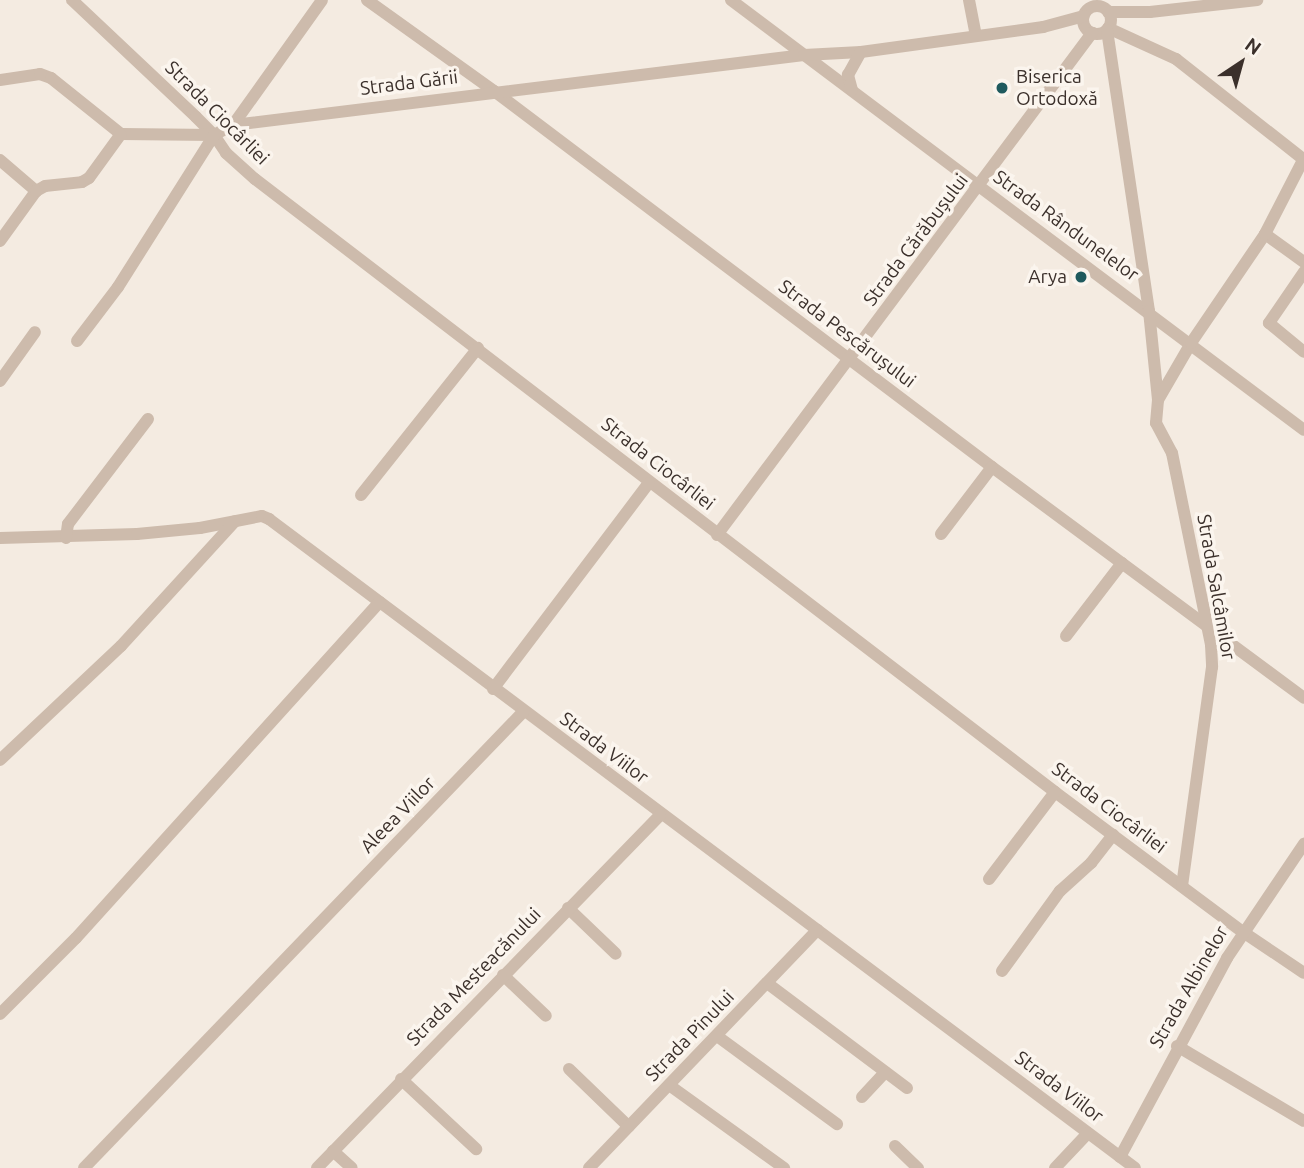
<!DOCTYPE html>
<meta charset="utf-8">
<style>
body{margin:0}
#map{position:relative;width:1304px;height:1168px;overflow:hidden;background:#f4ebe1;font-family:Ubuntu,sans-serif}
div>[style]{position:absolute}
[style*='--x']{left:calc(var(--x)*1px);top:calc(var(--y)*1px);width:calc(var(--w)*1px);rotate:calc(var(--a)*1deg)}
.minor>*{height:12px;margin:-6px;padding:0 6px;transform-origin:6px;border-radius:6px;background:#cdbbac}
.minor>.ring{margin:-6px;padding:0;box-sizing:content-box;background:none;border:12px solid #cdbbac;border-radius:50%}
.dots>*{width:19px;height:19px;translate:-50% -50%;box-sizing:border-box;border:4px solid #fbf5ee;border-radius:50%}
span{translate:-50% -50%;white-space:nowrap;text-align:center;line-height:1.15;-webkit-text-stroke:7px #fbf5ee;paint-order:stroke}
.poi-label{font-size:19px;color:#3b302b}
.left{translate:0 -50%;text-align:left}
.right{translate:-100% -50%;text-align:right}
.street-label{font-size:19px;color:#3b302b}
.north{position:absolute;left:1206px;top:28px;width:70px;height:70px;-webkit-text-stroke:5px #fbf5ee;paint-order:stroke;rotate:36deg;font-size:19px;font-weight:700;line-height:28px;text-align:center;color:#3b302b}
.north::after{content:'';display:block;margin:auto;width:24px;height:32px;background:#3b302b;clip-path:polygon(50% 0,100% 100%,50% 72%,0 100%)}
</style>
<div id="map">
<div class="minor">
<i style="--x:72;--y:0;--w:170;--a:43.3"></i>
<i style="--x:196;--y:117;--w:25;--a:45"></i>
<i style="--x:214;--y:135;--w:22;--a:56"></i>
<i style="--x:226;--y:153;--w:39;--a:42"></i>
<i style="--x:255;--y:179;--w:1008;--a:37.46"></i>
<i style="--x:1055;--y:792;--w:234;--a:36.7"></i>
<i style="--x:1243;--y:932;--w:73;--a:33.9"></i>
<i style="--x:367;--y:0;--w:156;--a:35.6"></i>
<i style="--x:494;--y:91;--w:624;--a:37.05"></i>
<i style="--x:992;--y:467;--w:388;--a:36.5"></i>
<i style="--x:731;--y:0;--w:716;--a:36.89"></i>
<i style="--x:969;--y:0;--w:36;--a:79"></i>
<i class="ring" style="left:1083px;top:6px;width:16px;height:16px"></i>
<i style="--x:1108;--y:12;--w:42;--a:0"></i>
<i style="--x:1150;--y:12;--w:108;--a:-6.4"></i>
<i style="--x:1108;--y:28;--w:75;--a:24.5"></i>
<i style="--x:1176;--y:59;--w:162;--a:38.2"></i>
<i style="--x:1107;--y:30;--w:284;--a:81.5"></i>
<i style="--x:1149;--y:311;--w:89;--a:84.2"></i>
<i style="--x:1158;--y:400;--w:23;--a:95"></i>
<i style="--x:1156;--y:423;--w:34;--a:62"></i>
<i style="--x:1172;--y:453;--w:196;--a:78.5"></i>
<i style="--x:1211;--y:645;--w:22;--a:87"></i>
<i style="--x:1212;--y:667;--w:221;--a:97.8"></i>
<i style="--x:0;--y:80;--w:40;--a:-8.5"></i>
<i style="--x:40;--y:74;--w:12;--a:20"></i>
<i style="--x:51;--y:78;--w:90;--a:38.7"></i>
<i style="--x:121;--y:134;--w:93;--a:0.6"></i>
<i style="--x:214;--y:135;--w:21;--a:-28"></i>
<i style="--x:233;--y:125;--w:575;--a:-6.99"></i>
<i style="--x:804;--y:55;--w:57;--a:-3"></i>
<i style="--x:861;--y:52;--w:184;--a:-7.8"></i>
<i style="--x:1043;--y:27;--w:42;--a:-15"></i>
<i style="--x:852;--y:90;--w:16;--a:-105"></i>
<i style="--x:848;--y:75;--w:26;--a:-61"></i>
<i style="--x:233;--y:125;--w:153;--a:-54.5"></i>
<i style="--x:0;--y:160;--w:48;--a:40.7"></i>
<i style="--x:1265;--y:234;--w:48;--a:35.7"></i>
<i style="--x:0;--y:241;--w:62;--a:-54.2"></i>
<i style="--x:36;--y:191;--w:10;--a:-29"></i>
<i style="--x:45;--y:186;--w:37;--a:-6"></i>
<i style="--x:82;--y:182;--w:8;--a:-30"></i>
<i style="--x:89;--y:178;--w:54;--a:-54"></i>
<i style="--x:1304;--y:272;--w:62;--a:124.5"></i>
<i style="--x:1269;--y:323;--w:45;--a:39.6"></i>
<i style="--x:77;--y:341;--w:68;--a:-52.8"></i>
<i style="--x:118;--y:287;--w:180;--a:-57.7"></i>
<i style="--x:0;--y:381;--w:60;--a:-54.5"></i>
<i style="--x:1158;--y:400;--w:66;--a:-59.9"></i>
<i style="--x:1191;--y:343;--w:132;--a:-55.8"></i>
<i style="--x:1265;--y:234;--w:85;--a:-62.8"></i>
<i style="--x:361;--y:495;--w:188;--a:-51.5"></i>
<i style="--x:941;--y:534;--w:84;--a:-52.7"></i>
<i style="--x:717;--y:535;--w:627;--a:-53.24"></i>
<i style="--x:0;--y:538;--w:137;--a:-1.7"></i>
<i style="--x:137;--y:534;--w:63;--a:-5.4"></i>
<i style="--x:200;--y:528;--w:63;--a:-11"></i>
<i style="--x:262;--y:516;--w:8;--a:23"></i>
<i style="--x:269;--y:519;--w:1082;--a:36.85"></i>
<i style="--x:66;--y:538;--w:14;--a:-82"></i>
<i style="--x:68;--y:524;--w:132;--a:-52.7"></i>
<i style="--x:1066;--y:636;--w:92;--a:-52.5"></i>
<i style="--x:493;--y:689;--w:258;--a:-52.9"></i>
<i style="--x:0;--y:760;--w:166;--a:-43.3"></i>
<i style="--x:121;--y:646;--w:169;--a:-47.6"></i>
<i style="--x:989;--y:879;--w:109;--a:-52.8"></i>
<i style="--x:568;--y:908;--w:66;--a:43.8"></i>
<i style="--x:1002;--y:971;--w:99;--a:-54.1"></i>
<i style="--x:1060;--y:891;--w:42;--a:-42.1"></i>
<i style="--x:1091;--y:863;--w:36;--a:-52"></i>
<i style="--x:503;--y:975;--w:59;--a:43.6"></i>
<i style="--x:767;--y:983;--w:175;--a:36.9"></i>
<i style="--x:0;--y:1014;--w:107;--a:-45"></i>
<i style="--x:76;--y:938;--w:453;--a:-47.9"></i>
<i style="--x:717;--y:1036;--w:149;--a:36.3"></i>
<i style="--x:1177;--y:1046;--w:147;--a:30.6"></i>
<i style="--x:569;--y:1069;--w:83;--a:44"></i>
<i style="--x:401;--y:1079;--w:103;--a:43"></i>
<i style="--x:669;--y:1085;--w:142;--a:35.8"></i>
<i style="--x:862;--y:1097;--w:34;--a:-47"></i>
<i style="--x:895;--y:1146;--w:32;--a:44"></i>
<i style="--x:333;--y:1151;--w:25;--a:42"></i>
<i style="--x:1120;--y:1157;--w:226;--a:-61.7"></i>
<i style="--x:1227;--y:958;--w:138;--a:-56"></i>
<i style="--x:84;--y:1168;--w:634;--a:-46.09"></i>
<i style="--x:317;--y:1168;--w:492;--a:-45.8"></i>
<i style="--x:589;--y:1168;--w:330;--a:-46.2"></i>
<i style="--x:1055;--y:1168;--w:48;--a:-46.7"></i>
</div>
<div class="dots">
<i style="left:1002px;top:88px;background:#1f5a5e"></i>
<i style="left:1081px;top:277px;background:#1f5a5e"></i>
</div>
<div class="poi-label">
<span class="left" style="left:1016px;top:88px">Biserica<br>Ortodoxă</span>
<span class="right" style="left:1067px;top:277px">Arya</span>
</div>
<div class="street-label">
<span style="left:409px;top:83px;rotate:-7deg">Strada Gării</span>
<span style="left:217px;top:113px;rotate:45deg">Strada Ciocârliei</span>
<span style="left:1066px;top:226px;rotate:36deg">Strada Rândunelelor</span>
<span style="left:916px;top:240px;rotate:-53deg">Strada Cărăbușului</span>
<span style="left:847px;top:334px;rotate:37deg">Strada Pescărușului</span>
<span style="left:658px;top:464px;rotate:38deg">Strada Ciocârliei</span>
<span style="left:1216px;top:587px;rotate:80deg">Strada Salcâmilor</span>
<span style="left:604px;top:748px;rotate:37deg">Strada Viilor</span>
<span style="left:1109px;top:808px;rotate:37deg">Strada Ciocârliei</span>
<span style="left:398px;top:815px;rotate:-46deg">Aleea Viilor</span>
<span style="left:474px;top:977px;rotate:-46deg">Strada Mesteacănului</span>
<span style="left:1189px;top:987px;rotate:-60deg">Strada Albinelor</span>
<span style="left:690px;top:1036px;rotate:-46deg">Strada Pinului</span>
<span style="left:1059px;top:1087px;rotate:37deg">Strada Viilor</span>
</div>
<div class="north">N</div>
</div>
